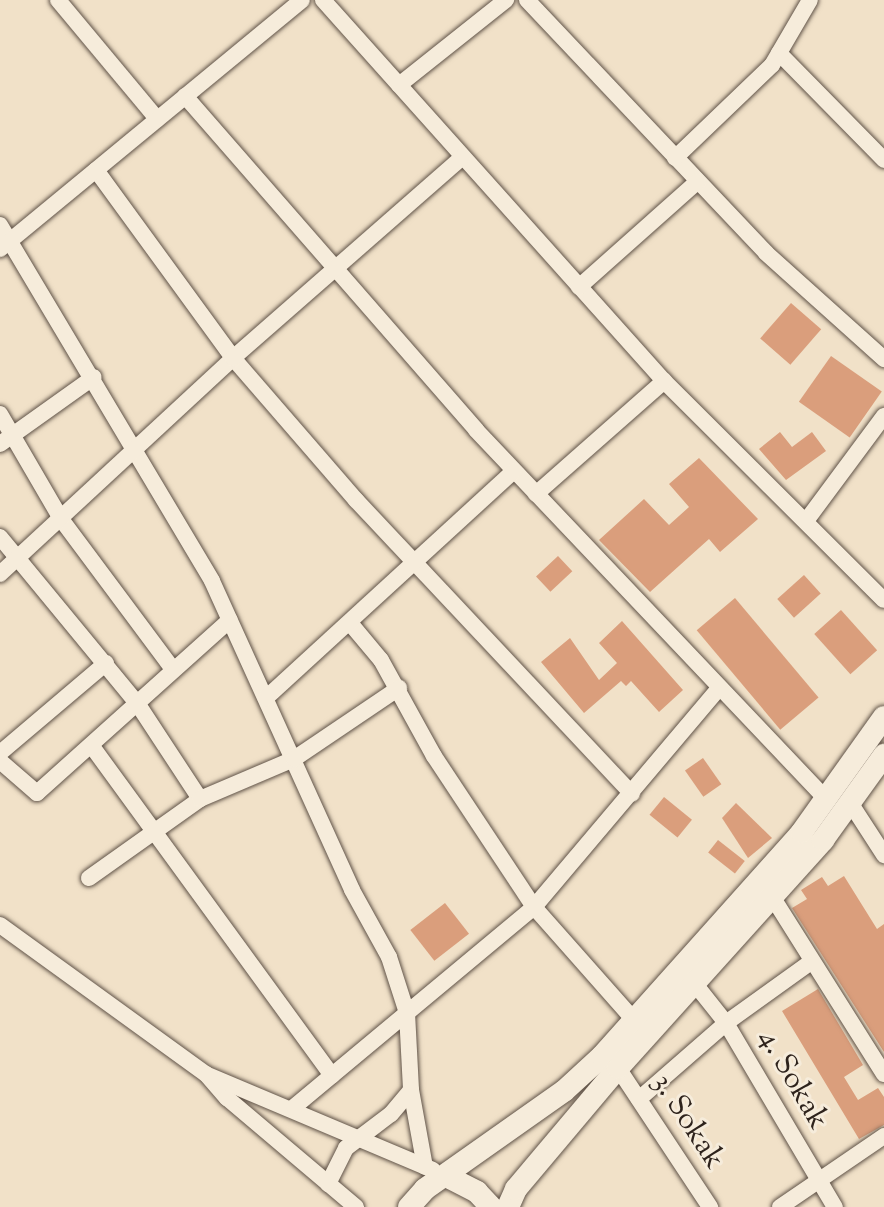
<!DOCTYPE html>
<style>
body{margin:0}
#map{position:relative;width:884px;height:1207px;overflow:hidden;background:#f1e1c8;font-family:"Sorts Mill Goudy",serif}
div>[style]{position:absolute}
[style*='--x']{left:calc(var(--x)*1px);top:calc(var(--y)*1px);width:calc(var(--w)*1px);rotate:calc(var(--a)*1deg)}
.building>*{inset:0;background:#da9e7c;transform-origin:0 0}
.roads{filter:drop-shadow(0 0 2px #5f5247) drop-shadow(0 0 2px #5f5247)}
.street>*{height:16px;margin:-8px;padding:0 8px;transform-origin:8px;border-radius:8px;background:#f6ecdb}
.secondary>*{height:22px;margin:-11px;padding:0 11px;transform-origin:11px;border-radius:11px;background:#f6ecdb}
span{translate:-50% -50%;white-space:nowrap;text-align:center;line-height:1.15;-webkit-text-stroke:6px #f6ecdb;paint-order:stroke}
.street-label{font-size:30px;color:#2e231c}
</style>
<div id="map">
<div class="building">
<i style="left:791px;top:303px;width:40px;height:47px;rotate:41deg"></i>
<i style="left:831px;top:356px;width:62px;height:56px;rotate:35deg"></i>
<i style="clip-path:polygon(780px 432px,792px 447px,812px 432px,826px 451px,786px 480px,759px 449px)"></i>
<i style="clip-path:polygon(699px 458px,758px 519px,720px 552px,709px 539px,650px 592px,599px 540px,644px 499px,669px 525px,689px 507px,669px 484px)"></i>
<i style="left:558px;top:556px;width:21px;height:30px;rotate:47deg"></i>
<i style="left:804px;top:575px;width:25px;height:36px;rotate:48deg"></i>
<i style="left:735px;top:598px;width:130px;height:50px;rotate:50deg"></i>
<i style="left:841px;top:610px;width:54px;height:36px;rotate:48deg"></i>
<i style="clip-path:polygon(622px 621px,683px 690px,659px 712px,631px 681px,626px 686px,621px 681px,584px 713px,541px 662px,570px 638px,599px 680px,617px 663px,599px 643px)"></i>
<i style="left:703px;top:758px;width:32px;height:22px;rotate:55deg"></i>
<i style="left:664px;top:797px;width:36px;height:23px;rotate:39deg"></i>
<i style="clip-path:polygon(736px 803px,772px 838px,748px 858px,722px 818px)"></i>
<i style="left:718px;top:840px;width:34px;height:16px;rotate:38deg"></i>
<i style="clip-path:polygon(844px 876px,877px 929px,884px 924px,884px 1052px,792px 908px,807px 899px,801px 890px,822px 877px,828px 886px)"></i>
<i style="left:445px;top:903px;width:39px;height:44px;rotate:52deg"></i>
<i style="clip-path:polygon(818px 989px,863px 1065px,844px 1077px,858px 1100px,878px 1088px,884px 1097px,884px 1125px,859px 1139px,782px 1011px)"></i>
</div>
<div class="roads">
<div class="street">
<i style="--x:58;--y:0;--w:155;--a:50.2"></i>
<i style="--x:323;--y:0;--w:511;--a:48.17"></i>
<i style="--x:664;--y:381;--w:310;--a:44.9"></i>
<i style="--x:527;--y:0;--w:348;--a:46.6"></i>
<i style="--x:766;--y:253;--w:159;--a:41.9"></i>
<i style="--x:779;--y:53;--w:150;--a:45.5"></i>
<i style="--x:399;--y:85;--w:137;--a:-38.5"></i>
<i style="--x:185;--y:96;--w:443;--a:48.9"></i>
<i style="--x:476;--y:430;--w:511;--a:46.51"></i>
<i style="--x:675;--y:158;--w:134;--a:-43.8"></i>
<i style="--x:772;--y:65;--w:75;--a:-59.7"></i>
<i style="--x:96;--y:170;--w:233;--a:53.9"></i>
<i style="--x:233;--y:358;--w:188;--a:49.1"></i>
<i style="--x:356;--y:500;--w:403;--a:46.8"></i>
<i style="--x:0;--y:225;--w:414;--a:59.2"></i>
<i style="--x:212;--y:581;--w:339;--a:65.6"></i>
<i style="--x:352;--y:890;--w:77;--a:61.1"></i>
<i style="--x:389;--y:957;--w:59;--a:72.2"></i>
<i style="--x:407;--y:1013;--w:77;--a:87"></i>
<i style="--x:411;--y:1090;--w:78;--a:79.7"></i>
<i style="--x:0;--y:249;--w:391;--a:-39.5"></i>
<i style="--x:579;--y:287;--w:159;--a:-41.7"></i>
<i style="--x:0;--y:414;--w:121;--a:59.8"></i>
<i style="--x:61;--y:519;--w:187;--a:53.3"></i>
<i style="--x:0;--y:444;--w:115;--a:-35.5"></i>
<i style="--x:536;--y:494;--w:171;--a:-41.4"></i>
<i style="--x:806;--y:521;--w:131;--a:-53.4"></i>
<i style="--x:0;--y:537;--w:215;--a:50.5"></i>
<i style="--x:137;--y:703;--w:115;--a:56.7"></i>
<i style="--x:0;--y:574;--w:318;--a:-42.8"></i>
<i style="--x:233;--y:358;--w:305;--a:-41.2"></i>
<i style="--x:350;--y:623;--w:48;--a:50"></i>
<i style="--x:381;--y:660;--w:110;--a:61.1"></i>
<i style="--x:434;--y:756;--w:181;--a:56.5"></i>
<i style="--x:534;--y:907;--w:152;--a:48.5"></i>
<i style="--x:266;--y:698;--w:336;--a:-42.5"></i>
<i style="--x:91;--y:745;--w:409;--a:53.9"></i>
<i style="--x:0;--y:753;--w:139;--a:-40.3"></i>
<i style="--x:0;--y:761;--w:49;--a:40.9"></i>
<i style="--x:37;--y:793;--w:259;--a:-41.9"></i>
<i style="--x:851;--y:804;--w:61;--a:57.1"></i>
<i style="--x:89;--y:878;--w:136;--a:-35.4"></i>
<i style="--x:200;--y:799;--w:102;--a:-23.1"></i>
<i style="--x:294;--y:759;--w:127;--a:-34.1"></i>
<i style="--x:773;--y:898;--w:208;--a:57.8"></i>
<i style="--x:0;--y:925;--w:254;--a:35.9"></i>
<i style="--x:206;--y:1074;--w:32;--a:49"></i>
<i style="--x:227;--y:1098;--w:169;--a:40.2"></i>
<i style="--x:695;--y:984;--w:50;--a:51.5"></i>
<i style="--x:726;--y:1023;--w:214;--a:59.4"></i>
<i style="--x:618;--y:1068;--w:167;--a:56.5"></i>
<i style="--x:208;--y:1075;--w:244;--a:22.9"></i>
<i style="--x:639;--y:1099;--w:116;--a:-41.1"></i>
<i style="--x:726;--y:1023;--w:105;--a:-35.7"></i>
<i style="--x:294;--y:1107;--w:312;--a:-39.8"></i>
<i style="--x:534;--y:907;--w:287;--a:-49.8"></i>
<i style="--x:328;--y:1184;--w:40;--a:-63.4"></i>
<i style="--x:346;--y:1148;--w:56;--a:-37.1"></i>
<i style="--x:391;--y:1114;--w:31;--a:-50"></i>
<i style="--x:780;--y:1207;--w:126;--a:-34.3"></i>
</div>
<div class="secondary">
<i style="--x:446;--y:1176;--w:35;--a:27"></i>
<i style="--x:477;--y:1192;--w:21;--a:47"></i>
<i style="--x:409;--y:1207;--w:24;--a:-48"></i>
<i style="--x:425;--y:1189;--w:170;--a:-35.2"></i>
<i style="--x:564;--y:1091;--w:52;--a:-42.6"></i>
<i style="--x:602;--y:1056;--w:300;--a:-48.2"></i>
<i style="--x:802;--y:832;--w:141;--a:-54.5"></i>
<i style="--x:508;--y:1207;--w:20;--a:-66"></i>
<i style="--x:516;--y:1189;--w:158;--a:-49.9"></i>
<i style="--x:618;--y:1068;--w:307;--a:-48"></i>
<i style="--x:823;--y:840;--w:105;--a:-54.3"></i>
</div>
</div>
<div class="street-label">
<span style="left:792px;top:1080px;rotate:60deg">4. Sokak</span>
<span style="left:687px;top:1122px;rotate:57deg">3. Sokak</span>
</div>
</div>
